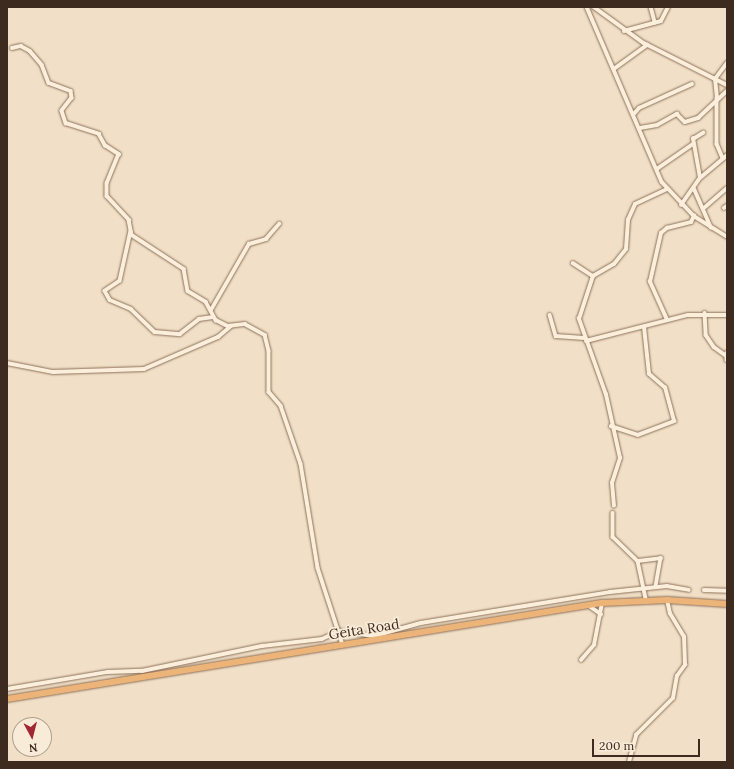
<!DOCTYPE html>
<style>
body{margin:0}
#map{position:relative;width:734px;height:769px;overflow:hidden;background:#f1e0c7;font-family:Lora,serif}
div>[style]{position:absolute}
[style*='--x']{left:calc(var(--x)*1px);top:calc(var(--y)*1px);width:calc(var(--w)*1px);rotate:calc(var(--a)*1deg)}
.roads{filter:drop-shadow(0 0 1px #8e715b) drop-shadow(0 0 1px #8e715b)}
.minor>*{height:3.5px;margin:-1.75px;padding:0 1.75px;transform-origin:1.75px;border-radius:1.75px;background:#fbeedb}
.trunk>*{height:5.5px;margin:-2.75px;padding:0 2.75px;transform-origin:2.75px;border-radius:2.75px;background:#ecb479}
span{translate:-50% -50%;white-space:nowrap;text-align:center;line-height:1.15;-webkit-text-stroke:3.5px #f8ebd7;paint-order:stroke}
.street-label{font-size:14px;color:#3e2b1f}
.frame{position:absolute;inset:0;border:8px solid #3e2b1f;pointer-events:none}
.north{position:absolute;left:12px;top:717px;width:40px;height:40px;box-sizing:border-box;background:#f8ebd7;border:1px solid #ae9e8d;border-radius:50%;rotate:173deg;font-size:11px;font-weight:700;line-height:16px;text-align:center;color:#3e2b1f}
.north::after{content:'';display:block;margin:auto;width:14px;height:18px;background:#a12734;clip-path:polygon(50% 0,100% 100%,50% 72%,0 100%)}
.scale{position:absolute;left:592px;top:739px;width:108px;height:18px;box-sizing:border-box;border:2px solid #3e2b1f;border-top:0;padding-left:5px;font-size:12px;line-height:14px;white-space:nowrap;color:#3e2b1f;-webkit-text-stroke:3px #f8ebd7;paint-order:stroke}
</style>
<div id="map">
<div class="roads">
<div class="minor">
<i style="--x:587;--y:7;--w:190;--a:66.8"></i>
<i style="--x:662;--y:182;--w:47;--a:46.7"></i>
<i style="--x:694;--y:216;--w:39;--a:32"></i>
<i style="--x:594;--y:7;--w:62;--a:35.8"></i>
<i style="--x:644;--y:43;--w:93;--a:26.8"></i>
<i style="--x:651;--y:7;--w:16;--a:75"></i>
<i style="--x:624;--y:31;--w:38;--a:-15"></i>
<i style="--x:661;--y:21;--w:16;--a:-63"></i>
<i style="--x:12;--y:48;--w:9;--a:-13"></i>
<i style="--x:21;--y:46;--w:10;--a:29"></i>
<i style="--x:30;--y:51;--w:18;--a:49"></i>
<i style="--x:42;--y:65;--w:19;--a:69"></i>
<i style="--x:49;--y:83;--w:23;--a:20"></i>
<i style="--x:71;--y:91;--w:7;--a:82"></i>
<i style="--x:72;--y:98;--w:16;--a:128"></i>
<i style="--x:62;--y:111;--w:13;--a:72"></i>
<i style="--x:66;--y:123;--w:35;--a:18"></i>
<i style="--x:99;--y:134;--w:13;--a:61"></i>
<i style="--x:105;--y:145;--w:17;--a:33"></i>
<i style="--x:119;--y:154;--w:31;--a:112"></i>
<i style="--x:107;--y:183;--w:13;--a:90"></i>
<i style="--x:107;--y:196;--w:33;--a:47"></i>
<i style="--x:129;--y:220;--w:15;--a:79"></i>
<i style="--x:132;--y:235;--w:62;--a:33.2"></i>
<i style="--x:184;--y:269;--w:22;--a:80"></i>
<i style="--x:188;--y:291;--w:21;--a:31"></i>
<i style="--x:206;--y:302;--w:21;--a:61"></i>
<i style="--x:216;--y:320;--w:13;--a:27"></i>
<i style="--x:228;--y:326;--w:17;--a:-7"></i>
<i style="--x:245;--y:324;--w:23;--a:29"></i>
<i style="--x:265;--y:335;--w:16;--a:76"></i>
<i style="--x:269;--y:351;--w:41;--a:90"></i>
<i style="--x:269;--y:392;--w:18;--a:49"></i>
<i style="--x:281;--y:406;--w:61;--a:71"></i>
<i style="--x:301;--y:464;--w:105;--a:80.7"></i>
<i style="--x:318;--y:568;--w:81;--a:72"></i>
<i style="--x:614;--y:69;--w:41;--a:-36"></i>
<i style="--x:717;--y:98;--w:46;--a:90"></i>
<i style="--x:717;--y:144;--w:15;--a:67"></i>
<i style="--x:717;--y:98;--w:19;--a:-96"></i>
<i style="--x:715;--y:79;--w:20;--a:-53"></i>
<i style="--x:633;--y:115;--w:9;--a:-49"></i>
<i style="--x:639;--y:108;--w:58;--a:-24.4"></i>
<i style="--x:640;--y:128;--w:17;--a:-10"></i>
<i style="--x:657;--y:125;--w:23;--a:-29"></i>
<i style="--x:677;--y:114;--w:11;--a:45"></i>
<i style="--x:685;--y:122;--w:14;--a:-17"></i>
<i style="--x:698;--y:118;--w:40;--a:-43"></i>
<i style="--x:657;--y:169;--w:44;--a:-34.8"></i>
<i style="--x:700;--y:178;--w:40;--a:-100"></i>
<i style="--x:693;--y:139;--w:12;--a:-31"></i>
<i style="--x:694;--y:188;--w:43;--a:66.4"></i>
<i style="--x:681;--y:205;--w:33;--a:-55"></i>
<i style="--x:700;--y:178;--w:35;--a:-40"></i>
<i style="--x:704;--y:208;--w:30;--a:-41"></i>
<i style="--x:724;--y:208;--w:4;--a:-34"></i>
<i style="--x:131;--y:231;--w:51;--a:102.4"></i>
<i style="--x:120;--y:281;--w:18;--a:146"></i>
<i style="--x:105;--y:291;--w:10;--a:61"></i>
<i style="--x:110;--y:300;--w:23;--a:23"></i>
<i style="--x:131;--y:309;--w:33;--a:44"></i>
<i style="--x:155;--y:332;--w:25;--a:5"></i>
<i style="--x:180;--y:334;--w:24;--a:-38"></i>
<i style="--x:199;--y:319;--w:14;--a:-8"></i>
<i style="--x:573;--y:263;--w:24;--a:33"></i>
<i style="--x:211;--y:310;--w:76;--a:-60.1"></i>
<i style="--x:249;--y:244;--w:18;--a:-16"></i>
<i style="--x:266;--y:239;--w:20;--a:-49"></i>
<i style="--x:705;--y:313;--w:22;--a:87"></i>
<i style="--x:706;--y:335;--w:14;--a:56"></i>
<i style="--x:714;--y:347;--w:14;--a:36"></i>
<i style="--x:550;--y:315;--w:22;--a:74"></i>
<i style="--x:556;--y:336;--w:28;--a:4"></i>
<i style="--x:667;--y:320;--w:42;--a:-114.1"></i>
<i style="--x:650;--y:282;--w:50;--a:-77.3"></i>
<i style="--x:661;--y:233;--w:8;--a:-40"></i>
<i style="--x:667;--y:228;--w:25;--a:-14"></i>
<i style="--x:691;--y:222;--w:7;--a:-63"></i>
<i style="--x:586;--y:341;--w:105;--a:-14.3"></i>
<i style="--x:688;--y:315;--w:39;--a:0"></i>
<i style="--x:727;--y:353;--w:7;--a:90"></i>
<i style="--x:7;--y:363;--w:47;--a:11.1"></i>
<i style="--x:53;--y:372;--w:91;--a:-1.9"></i>
<i style="--x:144;--y:369;--w:81;--a:-23.4"></i>
<i style="--x:218;--y:337;--w:17;--a:-40"></i>
<i style="--x:611;--y:426;--w:28;--a:18"></i>
<i style="--x:638;--y:435;--w:39;--a:-21"></i>
<i style="--x:674;--y:421;--w:34;--a:-105"></i>
<i style="--x:665;--y:388;--w:21;--a:-139"></i>
<i style="--x:649;--y:374;--w:47;--a:-96.1"></i>
<i style="--x:614;--y:506;--w:23;--a:-95"></i>
<i style="--x:612;--y:483;--w:26;--a:-72"></i>
<i style="--x:620;--y:458;--w:65;--a:-102.5"></i>
<i style="--x:606;--y:395;--w:81;--a:-109.6"></i>
<i style="--x:579;--y:319;--w:45;--a:-72"></i>
<i style="--x:593;--y:276;--w:24;--a:-30"></i>
<i style="--x:614;--y:264;--w:19;--a:-51"></i>
<i style="--x:626;--y:249;--w:29;--a:-86"></i>
<i style="--x:628;--y:220;--w:17;--a:-66"></i>
<i style="--x:635;--y:204;--w:35;--a:-25"></i>
<i style="--x:613;--y:513;--w:24;--a:90"></i>
<i style="--x:613;--y:537;--w:35;--a:44"></i>
<i style="--x:638;--y:561;--w:40;--a:78"></i>
<i style="--x:638;--y:561;--w:23;--a:-7"></i>
<i style="--x:661;--y:558;--w:29;--a:100"></i>
<i style="--x:704;--y:590;--w:23;--a:2"></i>
<i style="--x:588;--y:605;--w:16;--a:35"></i>
<i style="--x:581;--y:660;--w:20;--a:-49"></i>
<i style="--x:594;--y:645;--w:43;--a:-79.2"></i>
<i style="--x:7;--y:689;--w:102;--a:-9.6"></i>
<i style="--x:108;--y:672;--w:34;--a:-2"></i>
<i style="--x:142;--y:671;--w:123;--a:-11.8"></i>
<i style="--x:262;--y:646;--w:60;--a:-6.7"></i>
<i style="--x:322;--y:639;--w:19;--a:-25"></i>
<i style="--x:339;--y:631;--w:35;--a:8"></i>
<i style="--x:374;--y:636;--w:49;--a:-15.5"></i>
<i style="--x:421;--y:623;--w:192;--a:-9.3"></i>
<i style="--x:610;--y:592;--w:57;--a:-6"></i>
<i style="--x:667;--y:586;--w:22;--a:10"></i>
<i style="--x:629;--y:762;--w:28;--a:-75"></i>
<i style="--x:636;--y:735;--w:52;--a:-45"></i>
<i style="--x:673;--y:698;--w:22;--a:-80"></i>
<i style="--x:677;--y:676;--w:14;--a:-54"></i>
<i style="--x:685;--y:665;--w:28;--a:-92"></i>
<i style="--x:684;--y:637;--w:27;--a:-121"></i>
<i style="--x:670;--y:614;--w:14;--a:-102"></i>
</div>
<div class="trunk">
<i style="--x:7;--y:699;--w:603;--a:-9.17"></i>
<i style="--x:602;--y:603;--w:65;--a:-2.6"></i>
<i style="--x:667;--y:600;--w:60;--a:3.8"></i>
</div>
</div>
<div class="street-label">
<span style="left:364px;top:629px;rotate:-9deg">Geita Road</span>
</div>
<div class="frame"></div>
<div class="north">N</div>
<div class="scale">200 m</div>
</div>
